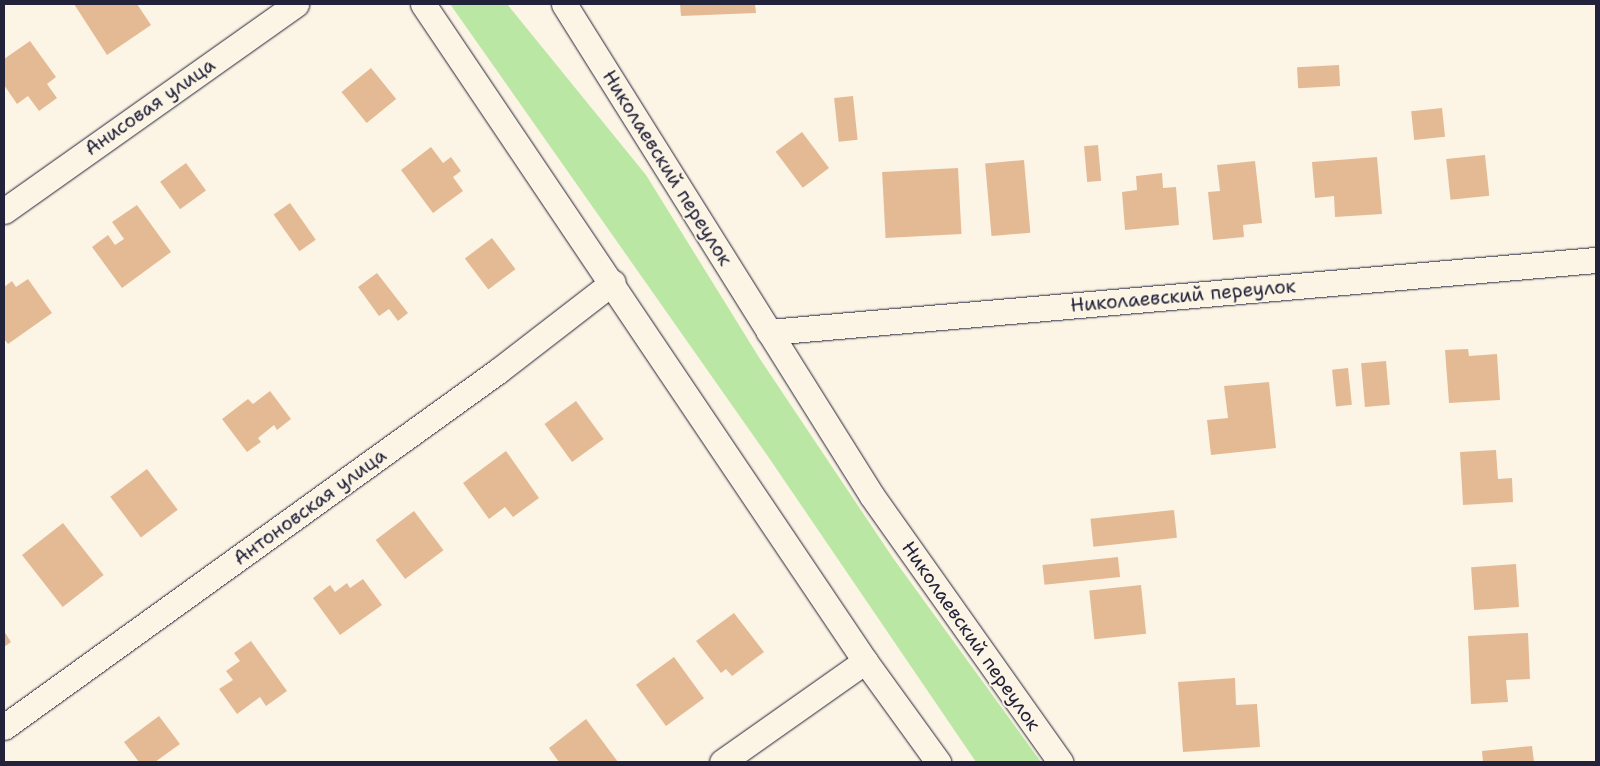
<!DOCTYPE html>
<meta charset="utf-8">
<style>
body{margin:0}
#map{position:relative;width:1600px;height:766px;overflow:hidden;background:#fcf5e5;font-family:"Shantell Sans",sans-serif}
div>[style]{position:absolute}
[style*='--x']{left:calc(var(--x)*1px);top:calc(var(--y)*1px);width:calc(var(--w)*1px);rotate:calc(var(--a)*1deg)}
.green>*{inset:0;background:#bae7a4}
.building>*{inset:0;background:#e4ba95;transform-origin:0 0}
.roads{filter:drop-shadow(0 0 1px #22223b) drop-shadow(0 0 1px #22223b)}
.street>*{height:25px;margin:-12.5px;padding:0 12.5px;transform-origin:12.5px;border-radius:12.5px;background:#fcf5e5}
span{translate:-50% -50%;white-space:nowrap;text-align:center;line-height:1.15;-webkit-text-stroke:4px #fcf5e5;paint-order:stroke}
.street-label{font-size:19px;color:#22223b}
.frame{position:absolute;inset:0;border:5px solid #22223b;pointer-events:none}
</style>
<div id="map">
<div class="green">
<i style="clip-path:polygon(450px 4px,507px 4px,646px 175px,760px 359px,893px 558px,1041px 762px,976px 762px,767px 455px)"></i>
</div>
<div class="building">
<i style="clip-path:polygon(74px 4px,137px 4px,151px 25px,107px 55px)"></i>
<i style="clip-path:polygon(680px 4px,755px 4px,756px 13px,681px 16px)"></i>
<i style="clip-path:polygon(30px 41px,56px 77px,47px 84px,57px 98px,39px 111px,28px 96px,17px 104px,4px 85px,4px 59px)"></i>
<i style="left:1339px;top:65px;width:21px;height:42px;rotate:87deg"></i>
<i style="left:371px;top:68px;width:40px;height:38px;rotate:51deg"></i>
<i style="left:853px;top:96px;width:44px;height:19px;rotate:84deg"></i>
<i style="left:1442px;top:108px;width:29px;height:31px;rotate:84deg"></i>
<i style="left:802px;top:132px;width:45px;height:33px;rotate:53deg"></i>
<i style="left:1098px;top:145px;width:36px;height:14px;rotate:85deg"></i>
<i style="clip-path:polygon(431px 147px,443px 163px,451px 157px,461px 171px,453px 177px,463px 191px,433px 213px,401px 170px)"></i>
<i style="left:1485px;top:155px;width:41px;height:39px;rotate:84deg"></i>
<i style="clip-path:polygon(1377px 157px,1382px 214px,1335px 217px,1334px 196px,1315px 198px,1312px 162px)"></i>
<i style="left:1024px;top:160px;width:73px;height:39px;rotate:85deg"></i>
<i style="clip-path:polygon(1255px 161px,1262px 223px,1243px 225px,1244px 237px,1213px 240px,1208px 192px,1220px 191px,1217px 165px)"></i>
<i style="left:186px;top:163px;width:34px;height:32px;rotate:54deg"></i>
<i style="left:958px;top:168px;width:66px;height:76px;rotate:87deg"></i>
<i style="clip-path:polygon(1162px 173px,1163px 188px,1176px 187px,1179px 225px,1125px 230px,1122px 192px,1137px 190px,1136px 176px)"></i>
<i style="left:290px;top:203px;width:45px;height:20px;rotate:55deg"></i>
<i style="clip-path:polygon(137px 205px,171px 252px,122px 288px,92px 247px,108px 235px,115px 245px,124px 239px,112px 222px)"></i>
<i style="left:492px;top:238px;width:39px;height:34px;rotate:53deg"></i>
<i style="clip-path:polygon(377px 273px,408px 313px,398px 321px,389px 309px,379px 316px,358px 287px)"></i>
<i style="clip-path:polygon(28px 279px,52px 313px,8px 344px,4px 339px,4px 287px,12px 281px,16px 287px)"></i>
<i style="clip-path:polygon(1468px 349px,1469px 356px,1497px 354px,1500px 400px,1449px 403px,1445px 350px)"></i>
<i style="left:1386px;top:361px;width:44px;height:25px;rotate:85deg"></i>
<i style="left:1348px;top:368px;width:37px;height:16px;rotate:84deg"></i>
<i style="clip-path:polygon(1269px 382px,1276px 448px,1211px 455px,1207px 420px,1228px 418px,1224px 386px)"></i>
<i style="clip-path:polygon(270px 391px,291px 419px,277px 430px,274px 425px,258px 438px,261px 442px,247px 452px,222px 419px,248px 399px,253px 404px)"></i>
<i style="left:576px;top:401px;width:47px;height:39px;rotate:54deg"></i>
<i style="clip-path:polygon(1496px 450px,1498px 479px,1512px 478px,1513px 502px,1463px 505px,1460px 452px)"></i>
<i style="clip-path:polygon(506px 451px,539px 498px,513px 517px,505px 507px,489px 519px,463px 483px)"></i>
<i style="left:147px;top:469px;width:51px;height:46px;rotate:53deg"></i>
<i style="left:1174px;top:510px;width:28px;height:84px;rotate:84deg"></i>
<i style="left:414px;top:511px;width:49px;height:48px;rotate:53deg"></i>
<i style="left:63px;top:523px;width:66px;height:52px;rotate:52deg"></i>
<i style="left:1118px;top:557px;width:20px;height:76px;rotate:84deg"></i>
<i style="left:1516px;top:564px;width:43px;height:45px;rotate:86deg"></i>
<i style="clip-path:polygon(363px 579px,382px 605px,340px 635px,313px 598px,330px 585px,335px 592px,347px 583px,350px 588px)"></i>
<i style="left:1141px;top:585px;width:49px;height:52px;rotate:84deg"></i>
<i style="clip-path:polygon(734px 613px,764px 652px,732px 676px,726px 669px,721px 673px,696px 641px)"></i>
<i style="clip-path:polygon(4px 631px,11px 642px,4px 647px)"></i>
<i style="clip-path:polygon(1528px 633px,1530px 679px,1506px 680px,1508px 702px,1471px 704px,1468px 636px)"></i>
<i style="clip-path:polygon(251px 641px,287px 691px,266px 706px,260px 697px,237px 714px,219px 689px,233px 680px,226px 671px,240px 661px,234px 653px)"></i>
<i style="left:674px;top:657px;width:51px;height:47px;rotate:54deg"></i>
<i style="clip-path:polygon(1235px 678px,1236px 705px,1257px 704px,1260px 747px,1183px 752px,1178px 682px)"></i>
<i style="clip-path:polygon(159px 716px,180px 744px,155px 762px,139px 762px,124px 742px)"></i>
<i style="clip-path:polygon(586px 719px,618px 762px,559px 762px,549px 748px)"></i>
<i style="clip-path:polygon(1532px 746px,1534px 762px,1483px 762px,1482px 751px)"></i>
</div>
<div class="roads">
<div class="street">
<i style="--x:423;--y:4;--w:792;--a:56.07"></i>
<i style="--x:865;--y:661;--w:125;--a:54.1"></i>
<i style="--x:564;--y:4;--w:580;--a:57.95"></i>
<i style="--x:872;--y:496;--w:326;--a:54.7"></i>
<i style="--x:4;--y:211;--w:358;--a:-35.3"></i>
<i style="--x:769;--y:332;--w:830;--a:-4.98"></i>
<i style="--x:4;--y:727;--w:609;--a:-35.78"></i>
<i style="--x:498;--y:371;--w:145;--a:-37.7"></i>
<i style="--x:722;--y:762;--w:175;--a:-35.2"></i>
</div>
</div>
<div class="street-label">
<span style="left:150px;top:107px;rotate:-35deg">Анисовая улица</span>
<span style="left:667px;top:168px;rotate:58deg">Николаевский переулок</span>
<span style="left:1183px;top:296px;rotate:-5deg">Николаевский переулок</span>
<span style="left:310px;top:507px;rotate:-36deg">Антоновская улица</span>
<span style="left:971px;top:636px;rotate:55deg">Николаевский переулок</span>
</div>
<div class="frame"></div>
</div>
